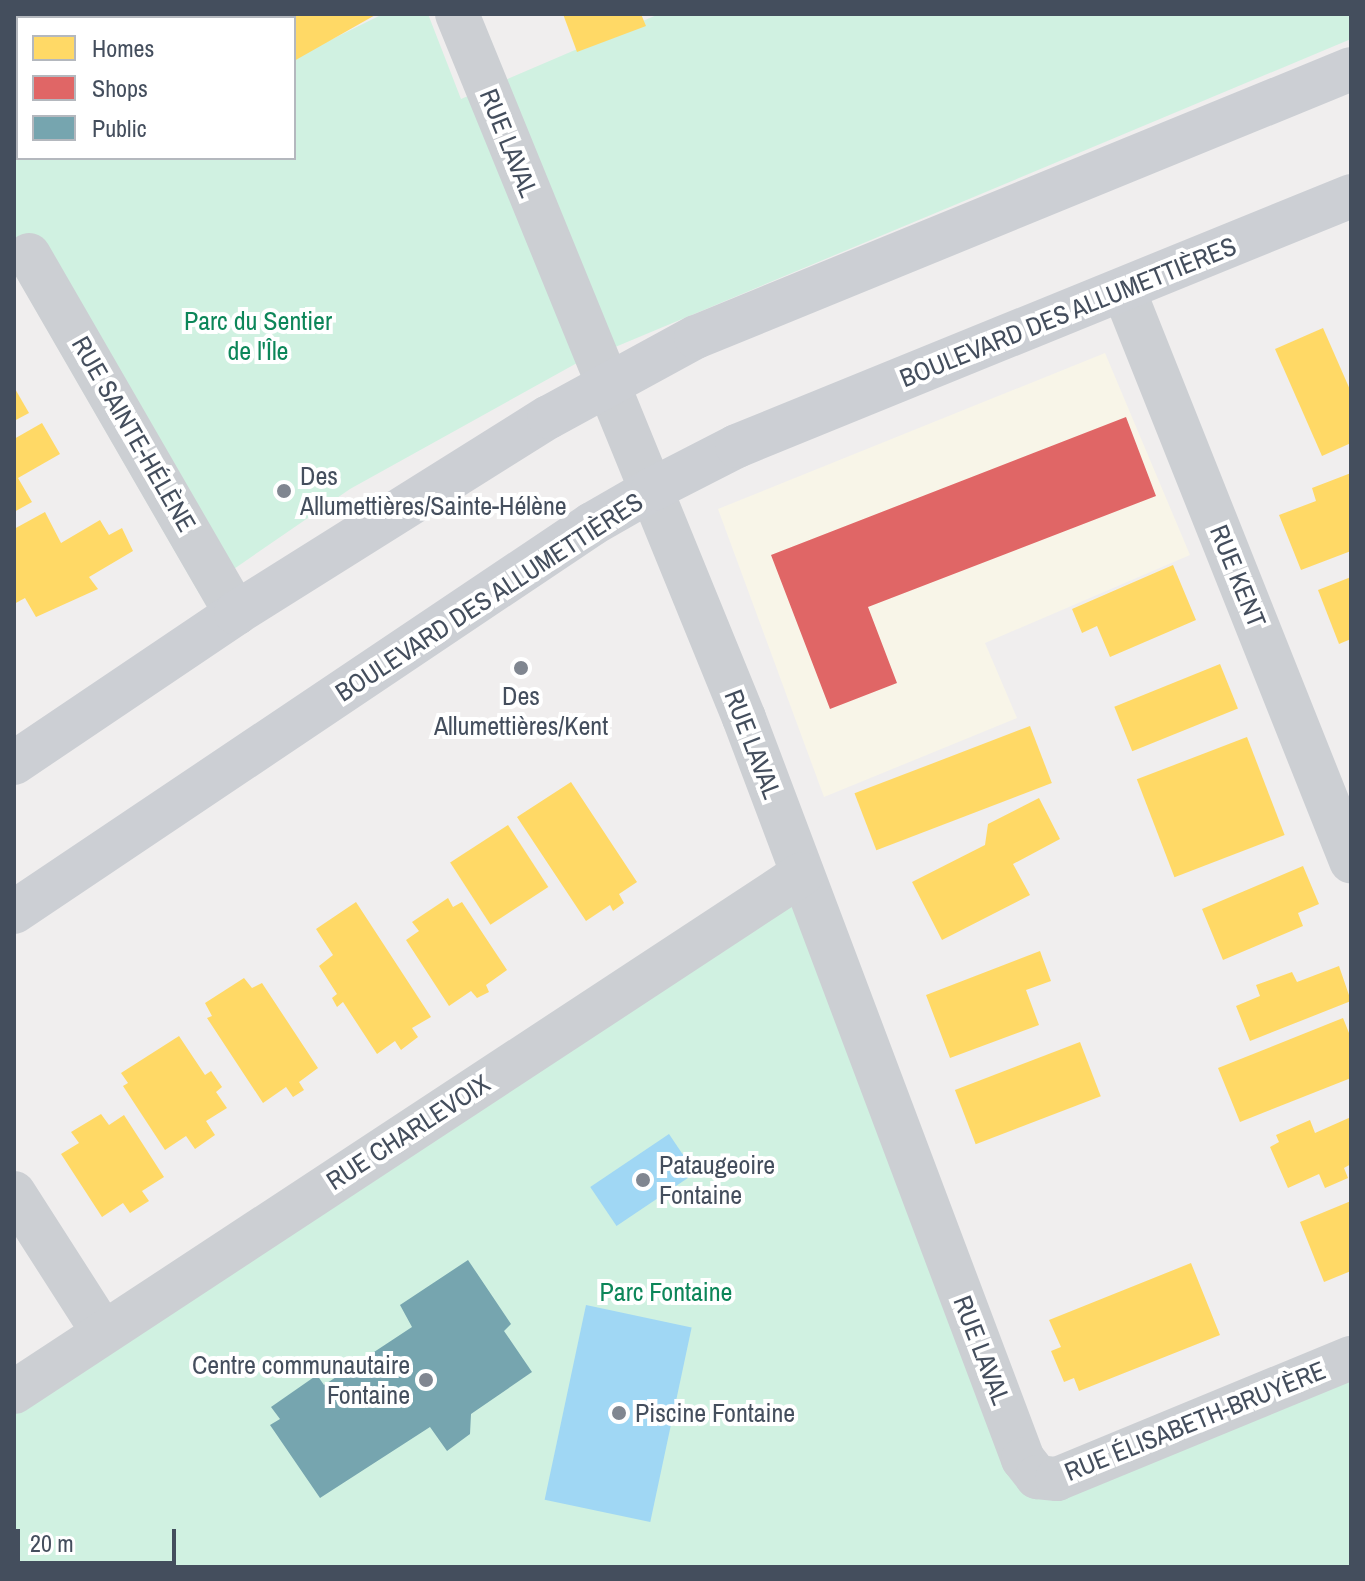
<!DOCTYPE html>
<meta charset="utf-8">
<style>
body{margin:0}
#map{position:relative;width:1365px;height:1581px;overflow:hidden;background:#f0eeee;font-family:"Archivo Narrow",sans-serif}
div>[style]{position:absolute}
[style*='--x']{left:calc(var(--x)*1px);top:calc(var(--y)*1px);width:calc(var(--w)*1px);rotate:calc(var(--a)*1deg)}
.commercial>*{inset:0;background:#f8f5e8}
.green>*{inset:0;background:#d0f1e1}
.water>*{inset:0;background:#a0d7f4;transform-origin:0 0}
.homes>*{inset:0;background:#ffd966;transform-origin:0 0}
.shops>*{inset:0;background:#e06666}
.public>*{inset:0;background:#76a5af}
.street>*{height:44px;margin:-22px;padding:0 22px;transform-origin:22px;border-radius:22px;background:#cccfd3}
.secondary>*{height:44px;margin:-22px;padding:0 22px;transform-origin:22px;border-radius:22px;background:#cccfd4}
.dots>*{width:22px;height:22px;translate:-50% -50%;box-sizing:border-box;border:4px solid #fff;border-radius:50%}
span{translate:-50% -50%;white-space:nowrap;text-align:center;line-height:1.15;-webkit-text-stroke:8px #fff;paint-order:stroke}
.street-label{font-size:26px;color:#444e5d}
.park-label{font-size:26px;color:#0c8659}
.poi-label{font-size:26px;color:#444e5d}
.left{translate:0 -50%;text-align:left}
.right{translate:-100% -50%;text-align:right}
.frame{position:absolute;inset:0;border:16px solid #444e5d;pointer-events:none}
.legend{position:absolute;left:16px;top:16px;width:280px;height:144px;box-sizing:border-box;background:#fff;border:2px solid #b4b8be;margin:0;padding:10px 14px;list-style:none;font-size:24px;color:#444e5d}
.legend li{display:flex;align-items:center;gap:16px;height:40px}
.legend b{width:40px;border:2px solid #b4b8be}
.scale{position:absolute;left:16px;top:1529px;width:160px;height:36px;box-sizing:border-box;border:4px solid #444e5d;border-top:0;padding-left:10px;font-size:24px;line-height:28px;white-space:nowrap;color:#444e5d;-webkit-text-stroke:6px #fff;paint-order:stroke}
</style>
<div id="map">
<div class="commercial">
<i style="clip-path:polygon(1105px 353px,1190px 555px,985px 643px,1017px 718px,824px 797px,718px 509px)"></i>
</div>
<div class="green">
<i style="clip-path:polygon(383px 14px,428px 14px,461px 99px,659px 14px,1351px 14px,1351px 39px,577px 363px,350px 489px,199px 593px,14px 272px,14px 99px,18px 96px,18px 158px,294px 158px,294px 58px)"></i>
<i style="clip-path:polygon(802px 874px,1037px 1477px,1351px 1358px,1351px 1567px,14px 1567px,14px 1392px)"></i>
</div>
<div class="water">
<i style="left:669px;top:1134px;width:47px;height:95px;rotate:56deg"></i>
<i style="left:586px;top:1305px;width:108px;height:199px;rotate:12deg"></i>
</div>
<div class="homes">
<i style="clip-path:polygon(14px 14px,96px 14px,98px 18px,18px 18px,14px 95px)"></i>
<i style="clip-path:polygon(253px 14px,377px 14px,294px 61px,294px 18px)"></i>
<i style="clip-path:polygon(563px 14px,641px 14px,646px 26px,577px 52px)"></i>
<i style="clip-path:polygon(1323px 328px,1351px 392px,1351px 443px,1322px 456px,1275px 349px)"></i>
<i style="clip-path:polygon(14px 387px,29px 413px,14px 421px)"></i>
<i style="clip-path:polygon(42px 423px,60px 454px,18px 478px,32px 502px,14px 512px,14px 439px)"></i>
<i style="clip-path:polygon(1351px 473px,1351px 551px,1301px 570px,1279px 515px,1316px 501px,1312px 488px)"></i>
<i style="clip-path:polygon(45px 512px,61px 543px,100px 520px,109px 535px,122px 528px,133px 551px,89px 577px,98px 589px,36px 617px,25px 598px,14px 604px,14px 529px)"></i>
<i style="clip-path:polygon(1173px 565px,1196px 620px,1110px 657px,1097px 626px,1082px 633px,1072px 609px)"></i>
<i style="clip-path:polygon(1351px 577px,1351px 639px,1339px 644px,1318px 590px)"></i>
<i style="left:1220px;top:664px;width:48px;height:114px;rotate:68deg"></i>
<i style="left:1030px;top:726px;width:61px;height:188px;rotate:69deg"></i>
<i style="left:1247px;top:737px;width:105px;height:118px;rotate:69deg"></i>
<i style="clip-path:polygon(571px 782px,637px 882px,619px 894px,624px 903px,613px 911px,610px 905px,586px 921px,517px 817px)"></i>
<i style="clip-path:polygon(1039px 798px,1060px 839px,1013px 864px,1030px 895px,942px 940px,912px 882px,985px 845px,988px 824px)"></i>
<i style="left:508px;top:825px;width:74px;height:69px;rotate:57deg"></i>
<i style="clip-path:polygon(1303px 866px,1319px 904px,1298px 913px,1303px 926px,1223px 960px,1202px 909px)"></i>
<i style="clip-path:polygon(448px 898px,453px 907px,462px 902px,507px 970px,486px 985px,489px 992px,477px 998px,471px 991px,449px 1006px,406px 940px,419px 931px,412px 922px)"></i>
<i style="clip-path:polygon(356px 902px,431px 1017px,412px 1028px,418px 1037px,401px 1050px,395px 1041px,377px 1054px,343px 1002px,337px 1007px,332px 998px,337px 994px,319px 966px,333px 955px,316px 929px)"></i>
<i style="clip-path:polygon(1040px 951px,1051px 981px,1026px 990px,1039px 1025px,950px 1058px,926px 995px)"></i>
<i style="clip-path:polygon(1339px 966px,1351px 1001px,1250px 1041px,1236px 1006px,1260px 996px,1256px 985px,1292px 972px,1297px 982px)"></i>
<i style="clip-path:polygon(244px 978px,252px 988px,262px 983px,318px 1068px,299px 1082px,304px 1090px,293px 1097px,286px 1087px,263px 1103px,207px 1018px,212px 1016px,205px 1003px)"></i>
<i style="clip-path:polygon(1343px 1018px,1351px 1038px,1351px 1078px,1240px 1122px,1218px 1068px)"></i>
<i style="clip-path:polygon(179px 1036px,205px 1075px,211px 1071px,222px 1087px,216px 1092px,227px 1108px,206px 1121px,215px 1135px,195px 1149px,186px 1136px,165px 1150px,123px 1086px,128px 1083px,121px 1073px)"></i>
<i style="left:1080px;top:1042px;width:58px;height:134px;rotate:69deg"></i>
<i style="clip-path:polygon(101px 1114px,109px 1125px,124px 1115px,164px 1177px,142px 1191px,149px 1201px,130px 1213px,123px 1203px,102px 1217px,61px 1154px,79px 1143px,71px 1132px)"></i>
<i style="clip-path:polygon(1351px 1117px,1351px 1164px,1344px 1168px,1348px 1178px,1325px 1188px,1319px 1174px,1288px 1188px,1270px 1147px,1279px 1142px,1276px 1135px,1310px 1120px,1315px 1133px)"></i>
<i style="clip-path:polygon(1351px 1201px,1351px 1271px,1324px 1282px,1300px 1222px)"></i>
<i style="clip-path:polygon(1191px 1263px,1220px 1335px,1079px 1391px,1074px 1378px,1064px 1382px,1051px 1351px,1061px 1347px,1049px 1320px)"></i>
</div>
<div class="shops">
<i style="clip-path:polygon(1126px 417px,1156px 496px,868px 607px,897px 683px,830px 709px,771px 555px)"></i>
</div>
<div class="public">
<i style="clip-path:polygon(468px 1260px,511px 1324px,504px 1331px,532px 1372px,471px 1414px,470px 1434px,447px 1451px,430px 1427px,320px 1498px,270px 1425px,280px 1419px,271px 1407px,317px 1375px,324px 1385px,412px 1327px,400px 1305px)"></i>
</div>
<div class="street">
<i style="--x:457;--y:14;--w:760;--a:67.82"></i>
<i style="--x:744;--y:718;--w:792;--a:69.37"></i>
<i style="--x:1023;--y:1459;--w:23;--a:52"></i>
<i style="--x:1037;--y:1477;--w:20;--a:6"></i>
<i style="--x:1057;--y:1479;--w:318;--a:-22.4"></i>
<i style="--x:29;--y:255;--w:414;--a:60"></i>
<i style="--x:1124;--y:291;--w:614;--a:68.29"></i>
<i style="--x:14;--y:1193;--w:165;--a:57.4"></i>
<i style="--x:14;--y:1392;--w:943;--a:-33.32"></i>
</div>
<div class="secondary">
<i style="--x:14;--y:763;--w:268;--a:-34"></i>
<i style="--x:236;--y:613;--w:369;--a:-32.1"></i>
<i style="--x:549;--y:417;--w:167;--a:-28.6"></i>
<i style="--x:696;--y:337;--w:708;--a:-22.25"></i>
<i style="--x:14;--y:912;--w:696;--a:-33.87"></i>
<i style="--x:592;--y:524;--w:70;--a:-29.8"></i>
<i style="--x:653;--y:489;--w:94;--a:-27.1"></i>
<i style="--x:737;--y:446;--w:663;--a:-22.15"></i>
</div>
<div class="dots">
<i style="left:284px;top:491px;background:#808690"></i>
<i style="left:521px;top:668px;background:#808690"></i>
<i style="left:643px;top:1180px;background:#808690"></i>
<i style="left:426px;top:1380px;background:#808690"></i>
<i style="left:619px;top:1413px;background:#808690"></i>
</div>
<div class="street-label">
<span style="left:509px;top:143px;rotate:68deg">RUE LAVAL</span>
<span style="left:1068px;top:312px;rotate:-22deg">BOULEVARD DES ALLUMETTIÈRES</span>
<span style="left:134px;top:434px;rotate:60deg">RUE SAINTE-HÉLÈNE</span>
<span style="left:1238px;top:576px;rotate:68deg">RUE KENT</span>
<span style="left:489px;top:597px;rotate:-33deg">BOULEVARD DES ALLUMETTIÈRES</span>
<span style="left:753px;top:744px;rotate:69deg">RUE LAVAL</span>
<span style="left:408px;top:1132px;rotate:-33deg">RUE CHARLEVOIX</span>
<span style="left:982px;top:1350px;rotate:69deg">RUE LAVAL</span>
<span style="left:1195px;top:1421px;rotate:-22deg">RUE ÉLISABETH-BRUYÈRE</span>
</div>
<div class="park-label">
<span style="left:258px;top:336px">Parc du Sentier<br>de l'Île</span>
<span style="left:666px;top:1292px">Parc Fontaine</span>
</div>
<div class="poi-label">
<span class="left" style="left:300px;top:491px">Des<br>Allumettières/Sainte-Hélène</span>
<span style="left:521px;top:711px">Des<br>Allumettières/Kent</span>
<span class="left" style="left:659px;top:1180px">Pataugeoire<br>Fontaine</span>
<span class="right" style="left:410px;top:1380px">Centre communautaire<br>Fontaine</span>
<span class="left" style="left:635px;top:1413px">Piscine Fontaine</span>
</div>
<div class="frame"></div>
<ul class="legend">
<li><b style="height:22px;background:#ffd966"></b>Homes</li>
<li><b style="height:22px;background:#e06666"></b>Shops</li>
<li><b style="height:22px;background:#76a5af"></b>Public</li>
</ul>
<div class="scale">20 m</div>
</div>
